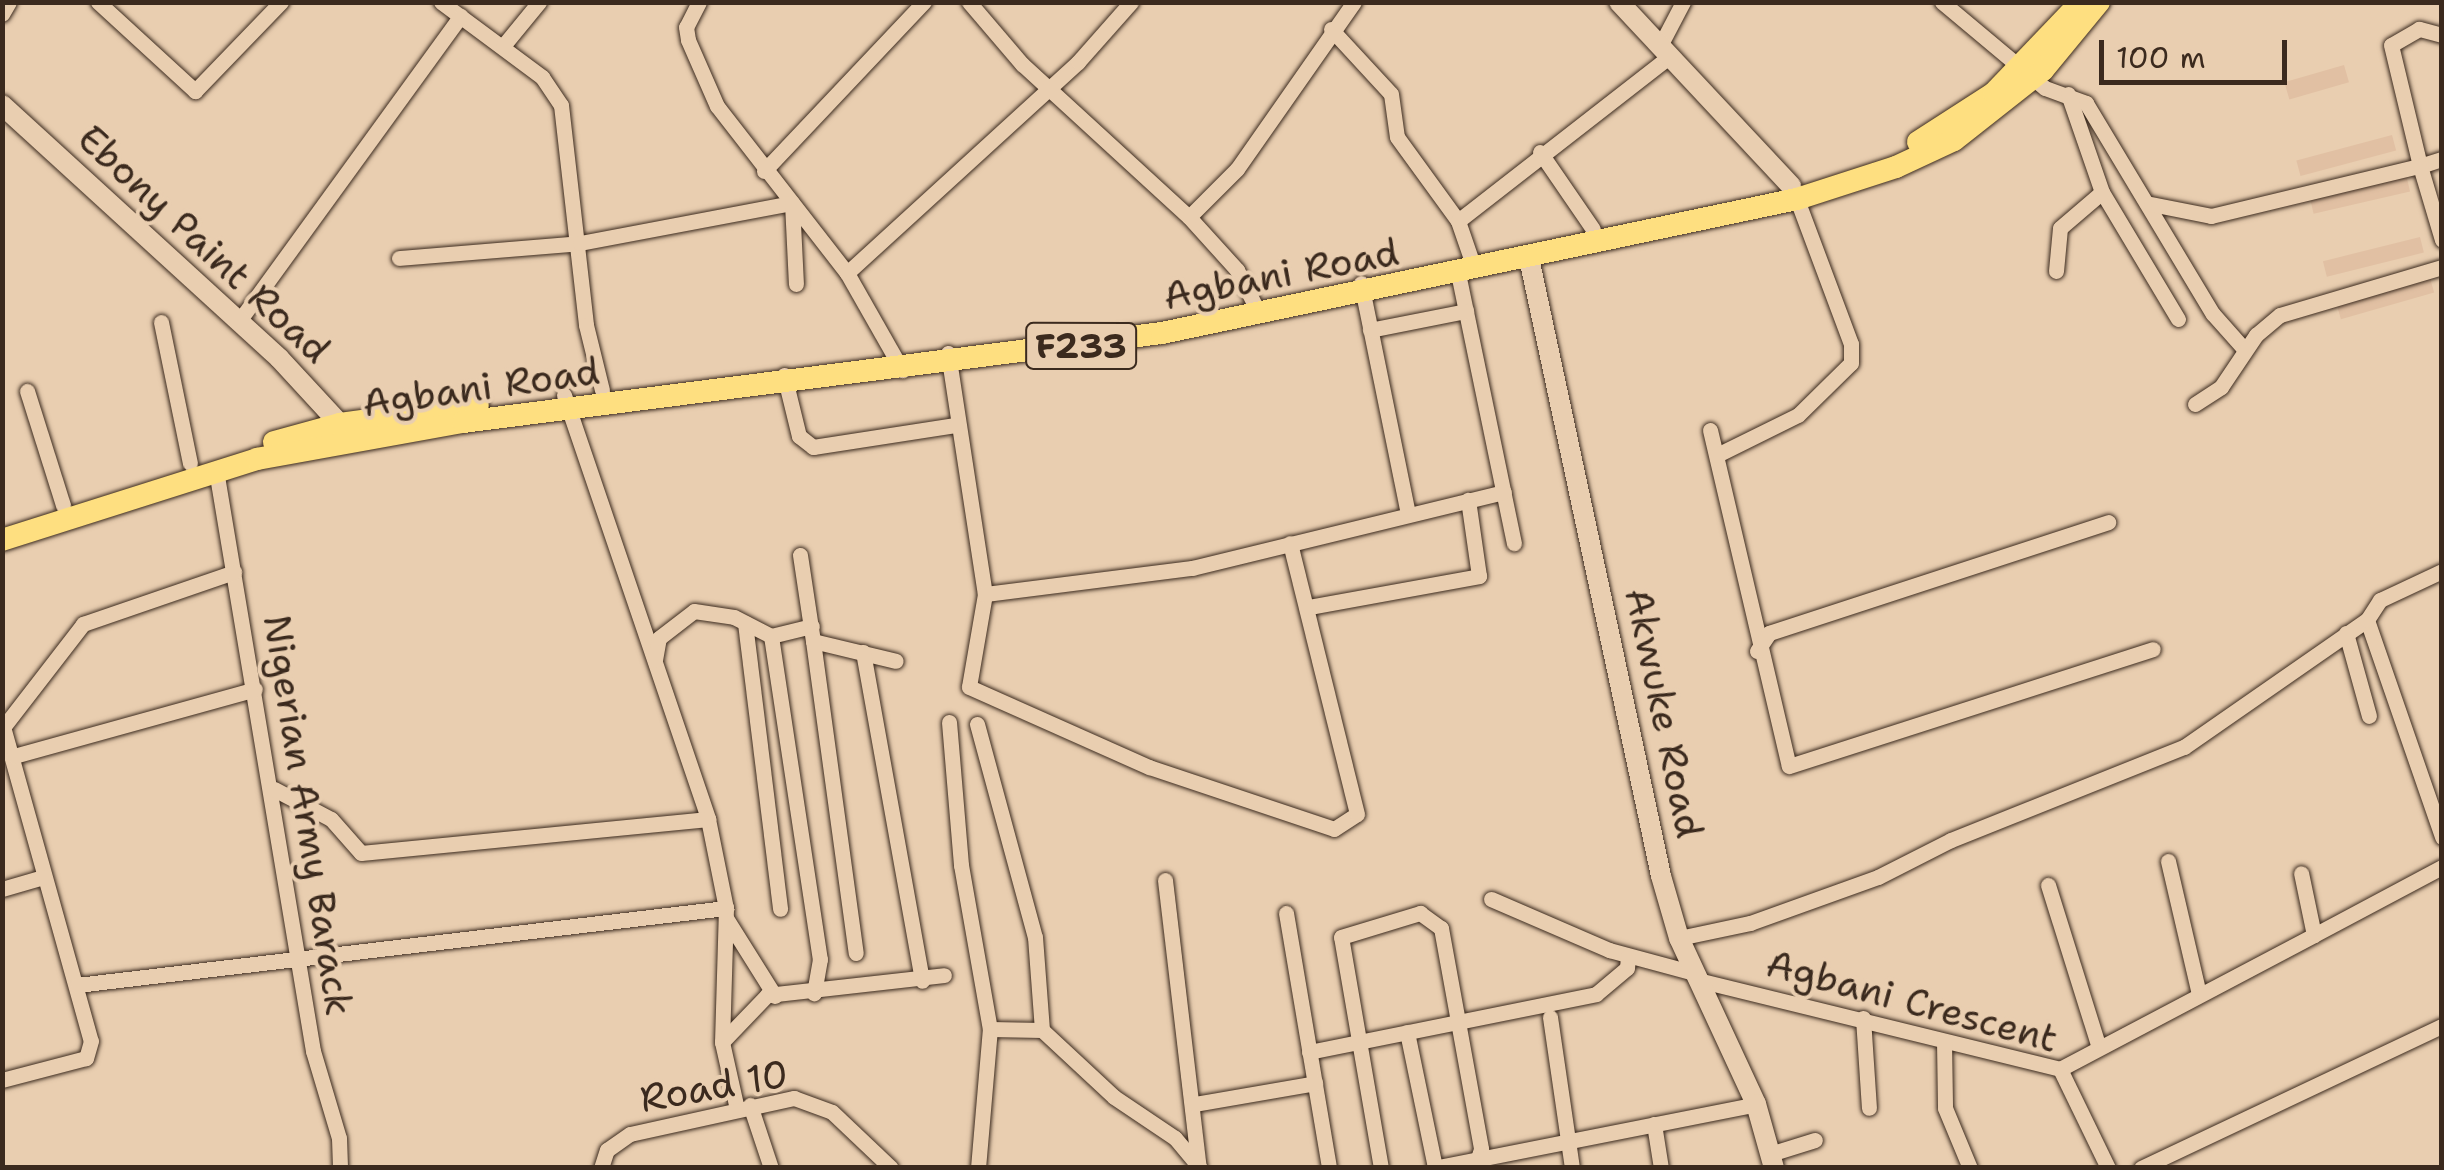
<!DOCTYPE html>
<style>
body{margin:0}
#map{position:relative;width:2444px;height:1170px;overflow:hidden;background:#e9ceb0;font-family:"Shantell Sans",sans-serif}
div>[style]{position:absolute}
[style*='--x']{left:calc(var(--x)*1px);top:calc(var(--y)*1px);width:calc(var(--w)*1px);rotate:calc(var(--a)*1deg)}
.built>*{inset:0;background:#e1c0a3;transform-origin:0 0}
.roads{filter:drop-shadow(0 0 2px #3b2a1e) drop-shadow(0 0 2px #3b2a1e)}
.street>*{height:15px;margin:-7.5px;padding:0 7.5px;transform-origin:7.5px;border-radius:7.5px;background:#e9ceb0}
.secondary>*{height:20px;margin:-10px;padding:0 10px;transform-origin:10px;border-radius:10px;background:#e9ceb0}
.primary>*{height:22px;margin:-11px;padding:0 11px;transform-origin:11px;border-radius:11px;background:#fedf80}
span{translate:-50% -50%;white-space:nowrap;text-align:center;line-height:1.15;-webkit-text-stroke:8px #e9ceb0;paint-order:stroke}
.shield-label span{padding:2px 8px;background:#e9ceb0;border:2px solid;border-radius:8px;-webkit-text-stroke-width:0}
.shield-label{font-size:35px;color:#3b2a1e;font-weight:700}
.street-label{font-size:38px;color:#3b2a1e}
.frame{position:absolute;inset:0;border:5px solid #3b2a1e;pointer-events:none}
.scale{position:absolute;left:2099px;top:40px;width:188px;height:45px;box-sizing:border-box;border:5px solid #3b2a1e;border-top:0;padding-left:12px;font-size:30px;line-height:35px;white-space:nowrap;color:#3b2a1e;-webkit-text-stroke:8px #e9ceb0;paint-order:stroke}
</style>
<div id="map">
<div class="built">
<i style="left:2344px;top:65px;width:18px;height:62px;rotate:74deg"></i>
<i style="left:2392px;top:135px;width:16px;height:99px;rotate:75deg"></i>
<i style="left:2406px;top:174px;width:18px;height:99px;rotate:77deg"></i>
<i style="left:2420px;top:237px;width:16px;height:100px;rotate:76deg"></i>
<i style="left:2430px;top:278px;width:15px;height:97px;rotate:74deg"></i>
</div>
<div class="roads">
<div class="street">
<i style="--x:98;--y:2;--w:132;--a:42.5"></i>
<i style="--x:195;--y:91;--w:124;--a:-46"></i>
<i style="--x:441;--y:2;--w:126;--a:36.6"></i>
<i style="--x:542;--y:77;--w:34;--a:56"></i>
<i style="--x:561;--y:105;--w:221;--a:83.5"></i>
<i style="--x:586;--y:325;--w:67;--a:76.2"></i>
<i style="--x:699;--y:2;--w:28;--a:117"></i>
<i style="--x:686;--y:27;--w:13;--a:81"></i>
<i style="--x:688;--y:40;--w:72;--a:66.3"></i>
<i style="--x:717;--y:106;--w:212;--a:52.1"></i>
<i style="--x:847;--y:273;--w:112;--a:60.4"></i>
<i style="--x:969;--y:2;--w:82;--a:49.5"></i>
<i style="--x:1022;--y:64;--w:226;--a:42.5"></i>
<i style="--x:1189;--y:217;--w:72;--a:47.8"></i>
<i style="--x:1237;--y:270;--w:39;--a:63"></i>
<i style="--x:1942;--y:2;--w:134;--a:39.9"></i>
<i style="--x:2045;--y:88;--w:44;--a:20.1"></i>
<i style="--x:2086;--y:103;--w:246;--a:59"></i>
<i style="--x:2213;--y:314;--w:48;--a:48.4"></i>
<i style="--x:2;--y:14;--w:14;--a:-60"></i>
<i style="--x:1331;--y:29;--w:88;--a:47.3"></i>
<i style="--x:1391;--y:94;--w:43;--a:82.1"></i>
<i style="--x:1397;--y:137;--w:104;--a:54"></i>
<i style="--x:1458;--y:221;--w:39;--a:71"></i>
<i style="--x:2442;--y:35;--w:24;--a:-165"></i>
<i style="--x:2419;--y:29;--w:32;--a:150"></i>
<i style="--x:2391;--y:45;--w:124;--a:76.5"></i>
<i style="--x:2420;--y:166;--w:23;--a:-18"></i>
<i style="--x:503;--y:46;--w:57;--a:-50.7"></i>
<i style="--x:1660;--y:46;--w:50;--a:-62.4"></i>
<i style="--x:2068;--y:94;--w:104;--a:70.9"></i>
<i style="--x:2102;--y:192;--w:148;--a:59.1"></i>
<i style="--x:1540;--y:152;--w:93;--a:55.5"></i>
<i style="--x:764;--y:171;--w:233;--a:-46.6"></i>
<i style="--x:2151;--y:204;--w:61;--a:11.3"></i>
<i style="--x:2211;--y:216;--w:215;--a:-13.5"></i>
<i style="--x:2420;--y:166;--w:77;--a:73.4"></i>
<i style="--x:1189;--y:217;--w:68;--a:-45"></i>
<i style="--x:1237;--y:169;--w:204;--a:-55"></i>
<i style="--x:1458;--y:221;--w:267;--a:-37.9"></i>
<i style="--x:399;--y:258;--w:182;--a:-4.7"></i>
<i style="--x:580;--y:243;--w:216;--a:-10.7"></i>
<i style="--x:792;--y:203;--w:81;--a:87.2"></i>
<i style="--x:2056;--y:271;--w:43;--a:-84.7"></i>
<i style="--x:2060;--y:228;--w:55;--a:-40.6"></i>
<i style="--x:847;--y:273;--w:313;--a:-42.4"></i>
<i style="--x:1078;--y:62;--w:80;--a:-48.5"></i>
<i style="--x:1458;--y:273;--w:276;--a:78.3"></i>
<i style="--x:1361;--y:283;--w:236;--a:78.5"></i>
<i style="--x:239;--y:321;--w:377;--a:-54"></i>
<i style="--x:161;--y:322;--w:144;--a:78.4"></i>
<i style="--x:1370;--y:330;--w:98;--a:-11.2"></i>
<i style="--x:948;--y:353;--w:244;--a:81.3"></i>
<i style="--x:985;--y:594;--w:94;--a:99.8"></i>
<i style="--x:969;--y:687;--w:197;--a:24"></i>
<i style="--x:1149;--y:767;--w:195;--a:18.5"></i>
<i style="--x:1334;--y:829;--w:27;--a:-33"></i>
<i style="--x:1357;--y:814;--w:279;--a:-103.9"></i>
<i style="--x:784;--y:375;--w:63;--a:76.2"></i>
<i style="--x:799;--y:436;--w:18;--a:38"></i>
<i style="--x:813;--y:447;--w:144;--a:-8.8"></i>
<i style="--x:27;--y:391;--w:120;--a:72.5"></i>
<i style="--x:564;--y:395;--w:448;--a:71.2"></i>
<i style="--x:708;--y:819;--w:91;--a:78.6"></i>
<i style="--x:726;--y:908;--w:134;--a:91.7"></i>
<i style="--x:722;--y:1042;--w:69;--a:77.4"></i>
<i style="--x:2195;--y:404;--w:31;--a:-33"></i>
<i style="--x:2221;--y:387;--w:63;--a:-56.1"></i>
<i style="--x:2256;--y:335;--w:31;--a:-40"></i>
<i style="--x:2280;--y:315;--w:169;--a:-16.5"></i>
<i style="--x:1710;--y:430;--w:345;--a:76.8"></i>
<i style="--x:1789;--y:766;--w:382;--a:-17.8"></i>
<i style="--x:1717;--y:455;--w:90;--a:-26.3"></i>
<i style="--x:1798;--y:415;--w:74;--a:-44.5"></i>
<i style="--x:1851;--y:363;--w:19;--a:-90"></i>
<i style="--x:1851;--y:344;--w:160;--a:-110.5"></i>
<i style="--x:216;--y:470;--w:589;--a:80.52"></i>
<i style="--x:313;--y:1051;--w:91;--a:73.4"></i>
<i style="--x:339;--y:1138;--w:30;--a:88"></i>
<i style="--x:800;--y:555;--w:87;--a:81.4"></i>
<i style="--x:813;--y:641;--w:85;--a:13.5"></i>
<i style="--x:985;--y:594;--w:209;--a:-7.2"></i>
<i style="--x:1192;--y:568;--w:321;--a:-13.7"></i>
<i style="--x:1309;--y:607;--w:173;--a:-10.3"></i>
<i style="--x:1479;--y:576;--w:77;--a:-98.2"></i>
<i style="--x:2367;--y:620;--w:230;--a:70.9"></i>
<i style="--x:745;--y:623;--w:288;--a:83"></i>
<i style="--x:2346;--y:633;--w:86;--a:74.5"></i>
<i style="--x:771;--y:636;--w:327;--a:81.4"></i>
<i style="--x:820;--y:959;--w:35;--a:100"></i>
<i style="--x:813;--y:641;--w:315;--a:82.2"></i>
<i style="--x:1757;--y:651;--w:22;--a:-56"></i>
<i style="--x:1769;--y:633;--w:357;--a:-18.1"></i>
<i style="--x:863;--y:652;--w:334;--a:79.8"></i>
<i style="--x:655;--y:660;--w:22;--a:-80"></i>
<i style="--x:659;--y:638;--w:44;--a:-37.6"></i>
<i style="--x:694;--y:611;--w:40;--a:8.5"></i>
<i style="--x:734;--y:617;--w:42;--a:27.2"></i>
<i style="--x:771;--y:636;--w:42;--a:-13.7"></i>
<i style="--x:949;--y:722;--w:144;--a:85.2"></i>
<i style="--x:961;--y:865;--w:167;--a:80"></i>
<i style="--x:990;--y:1029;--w:52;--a:1.1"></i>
<i style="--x:2;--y:723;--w:330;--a:74.4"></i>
<i style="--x:91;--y:1041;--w:18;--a:106"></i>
<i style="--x:86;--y:1058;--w:87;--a:165.3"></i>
<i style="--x:977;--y:724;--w:221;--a:74.8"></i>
<i style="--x:1035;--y:937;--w:93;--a:85.7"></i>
<i style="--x:1042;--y:1030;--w:98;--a:42.9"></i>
<i style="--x:1114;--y:1097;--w:73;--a:33.9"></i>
<i style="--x:1175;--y:1138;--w:38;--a:50"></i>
<i style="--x:5;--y:725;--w:128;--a:-52.3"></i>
<i style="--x:83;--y:624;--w:160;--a:-19"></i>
<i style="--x:14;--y:756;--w:250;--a:-15.5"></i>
<i style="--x:274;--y:789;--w:64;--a:27.8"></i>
<i style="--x:331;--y:819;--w:45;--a:48.6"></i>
<i style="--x:361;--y:853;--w:349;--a:-5.6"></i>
<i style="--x:2168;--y:861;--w:137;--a:76.9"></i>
<i style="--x:1165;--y:880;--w:290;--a:83.3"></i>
<i style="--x:2048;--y:885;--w:168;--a:72.6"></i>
<i style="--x:2;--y:889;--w:43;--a:-16.3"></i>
<i style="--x:1491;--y:899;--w:129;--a:23.4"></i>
<i style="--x:1609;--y:950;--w:92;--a:15.1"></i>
<i style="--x:1286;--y:913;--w:259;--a:80.4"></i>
<i style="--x:726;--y:918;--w:92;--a:57.9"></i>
<i style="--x:2314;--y:935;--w:145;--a:-28"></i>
<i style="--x:1679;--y:938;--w:73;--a:-11.9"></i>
<i style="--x:1750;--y:923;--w:136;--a:-19.8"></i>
<i style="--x:1878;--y:877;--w:82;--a:-26.9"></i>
<i style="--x:1951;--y:840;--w:251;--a:-21.8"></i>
<i style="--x:2184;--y:747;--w:223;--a:-34.8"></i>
<i style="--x:2367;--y:620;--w:24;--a:-57"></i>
<i style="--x:2380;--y:600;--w:68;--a:-25.1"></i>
<i style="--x:1702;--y:981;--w:369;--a:13.8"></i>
<i style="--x:2060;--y:1069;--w:110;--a:64.1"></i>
<i style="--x:77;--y:985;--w:654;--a:-6.77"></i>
<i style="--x:1550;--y:1017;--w:153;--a:81.7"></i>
<i style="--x:1863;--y:1018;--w:90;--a:86.2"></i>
<i style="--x:1407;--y:1032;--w:138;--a:78.3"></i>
<i style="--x:1944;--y:1041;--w:67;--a:89.1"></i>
<i style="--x:1945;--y:1108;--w:65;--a:67.4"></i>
<i style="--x:722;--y:1042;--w:65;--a:-46.2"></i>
<i style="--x:767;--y:995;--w:178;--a:-6.4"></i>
<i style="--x:1309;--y:1052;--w:293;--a:-11.4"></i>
<i style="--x:1596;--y:994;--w:40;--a:-40"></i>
<i style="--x:1627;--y:968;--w:12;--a:-85"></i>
<i style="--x:2060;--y:1069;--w:287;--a:-27.8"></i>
<i style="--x:2314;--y:935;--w:63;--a:-101.8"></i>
<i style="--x:1194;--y:1104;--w:123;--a:-9.8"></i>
<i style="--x:750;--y:1105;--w:66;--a:71.6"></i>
<i style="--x:1654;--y:1124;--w:45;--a:81"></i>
<i style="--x:1770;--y:1154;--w:47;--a:-17.3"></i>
<i style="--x:601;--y:1168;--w:19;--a:-72"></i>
<i style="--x:607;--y:1150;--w:28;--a:-35"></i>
<i style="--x:630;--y:1134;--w:168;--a:-12.4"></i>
<i style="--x:794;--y:1098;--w:40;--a:20.2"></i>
<i style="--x:832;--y:1112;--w:81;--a:43.5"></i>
<i style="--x:978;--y:1168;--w:140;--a:-85.1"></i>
<i style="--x:1381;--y:1168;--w:234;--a:-99.8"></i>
<i style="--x:1341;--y:937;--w:83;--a:-16.9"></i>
<i style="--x:1420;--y:913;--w:26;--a:36"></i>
<i style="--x:1441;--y:928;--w:225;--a:79.7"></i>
<i style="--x:1481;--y:1149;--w:20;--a:108"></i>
<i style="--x:1434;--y:1168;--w:328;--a:-11.2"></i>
<i style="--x:2141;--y:1168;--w:333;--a:-25.3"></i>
</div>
<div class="secondary">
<i style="--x:1619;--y:2;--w:252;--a:46.9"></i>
<i style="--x:2;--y:105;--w:375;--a:42.4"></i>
<i style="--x:279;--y:358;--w:90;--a:47.3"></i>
<i style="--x:340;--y:424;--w:12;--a:76"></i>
<i style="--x:1529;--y:258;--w:632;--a:77.94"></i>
<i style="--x:1661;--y:876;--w:65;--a:73.8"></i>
<i style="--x:1679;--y:938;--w:183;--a:65.1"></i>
<i style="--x:1756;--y:1104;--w:66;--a:74.3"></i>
</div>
<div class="primary">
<i style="--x:1918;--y:142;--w:90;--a:-32.8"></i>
<i style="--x:1994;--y:93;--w:126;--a:-46.3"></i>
<i style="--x:274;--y:442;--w:68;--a:-15.3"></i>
<i style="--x:340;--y:424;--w:139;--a:-7.8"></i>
<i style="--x:2;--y:540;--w:268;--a:-17.6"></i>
<i style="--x:257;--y:459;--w:209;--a:-10.2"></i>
<i style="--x:463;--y:422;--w:705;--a:-7.26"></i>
<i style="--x:1162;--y:333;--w:649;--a:-11.92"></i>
<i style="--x:1797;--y:199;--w:104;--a:-17.9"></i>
<i style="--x:1896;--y:167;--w:64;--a:-25"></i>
<i style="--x:1954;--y:140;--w:113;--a:-38.2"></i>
<i style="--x:2043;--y:70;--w:88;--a:-50.5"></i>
</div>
</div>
<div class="shield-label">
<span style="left:1081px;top:346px">F233</span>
</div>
<div class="street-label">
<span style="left:204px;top:244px;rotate:43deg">Ebony Paint Road</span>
<span style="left:1281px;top:274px;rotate:-11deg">Agbani Road</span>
<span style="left:481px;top:387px;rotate:-8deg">Agbani Road</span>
<span style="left:1664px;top:713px;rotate:78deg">Akwuke Road</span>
<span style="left:308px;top:815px;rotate:81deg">Nigerian Army Barack</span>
<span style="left:1912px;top:1001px;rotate:15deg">Agbani Crescent</span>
<span style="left:714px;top:1086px;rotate:-10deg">Road 10</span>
</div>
<div class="frame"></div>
<div class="scale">100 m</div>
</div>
